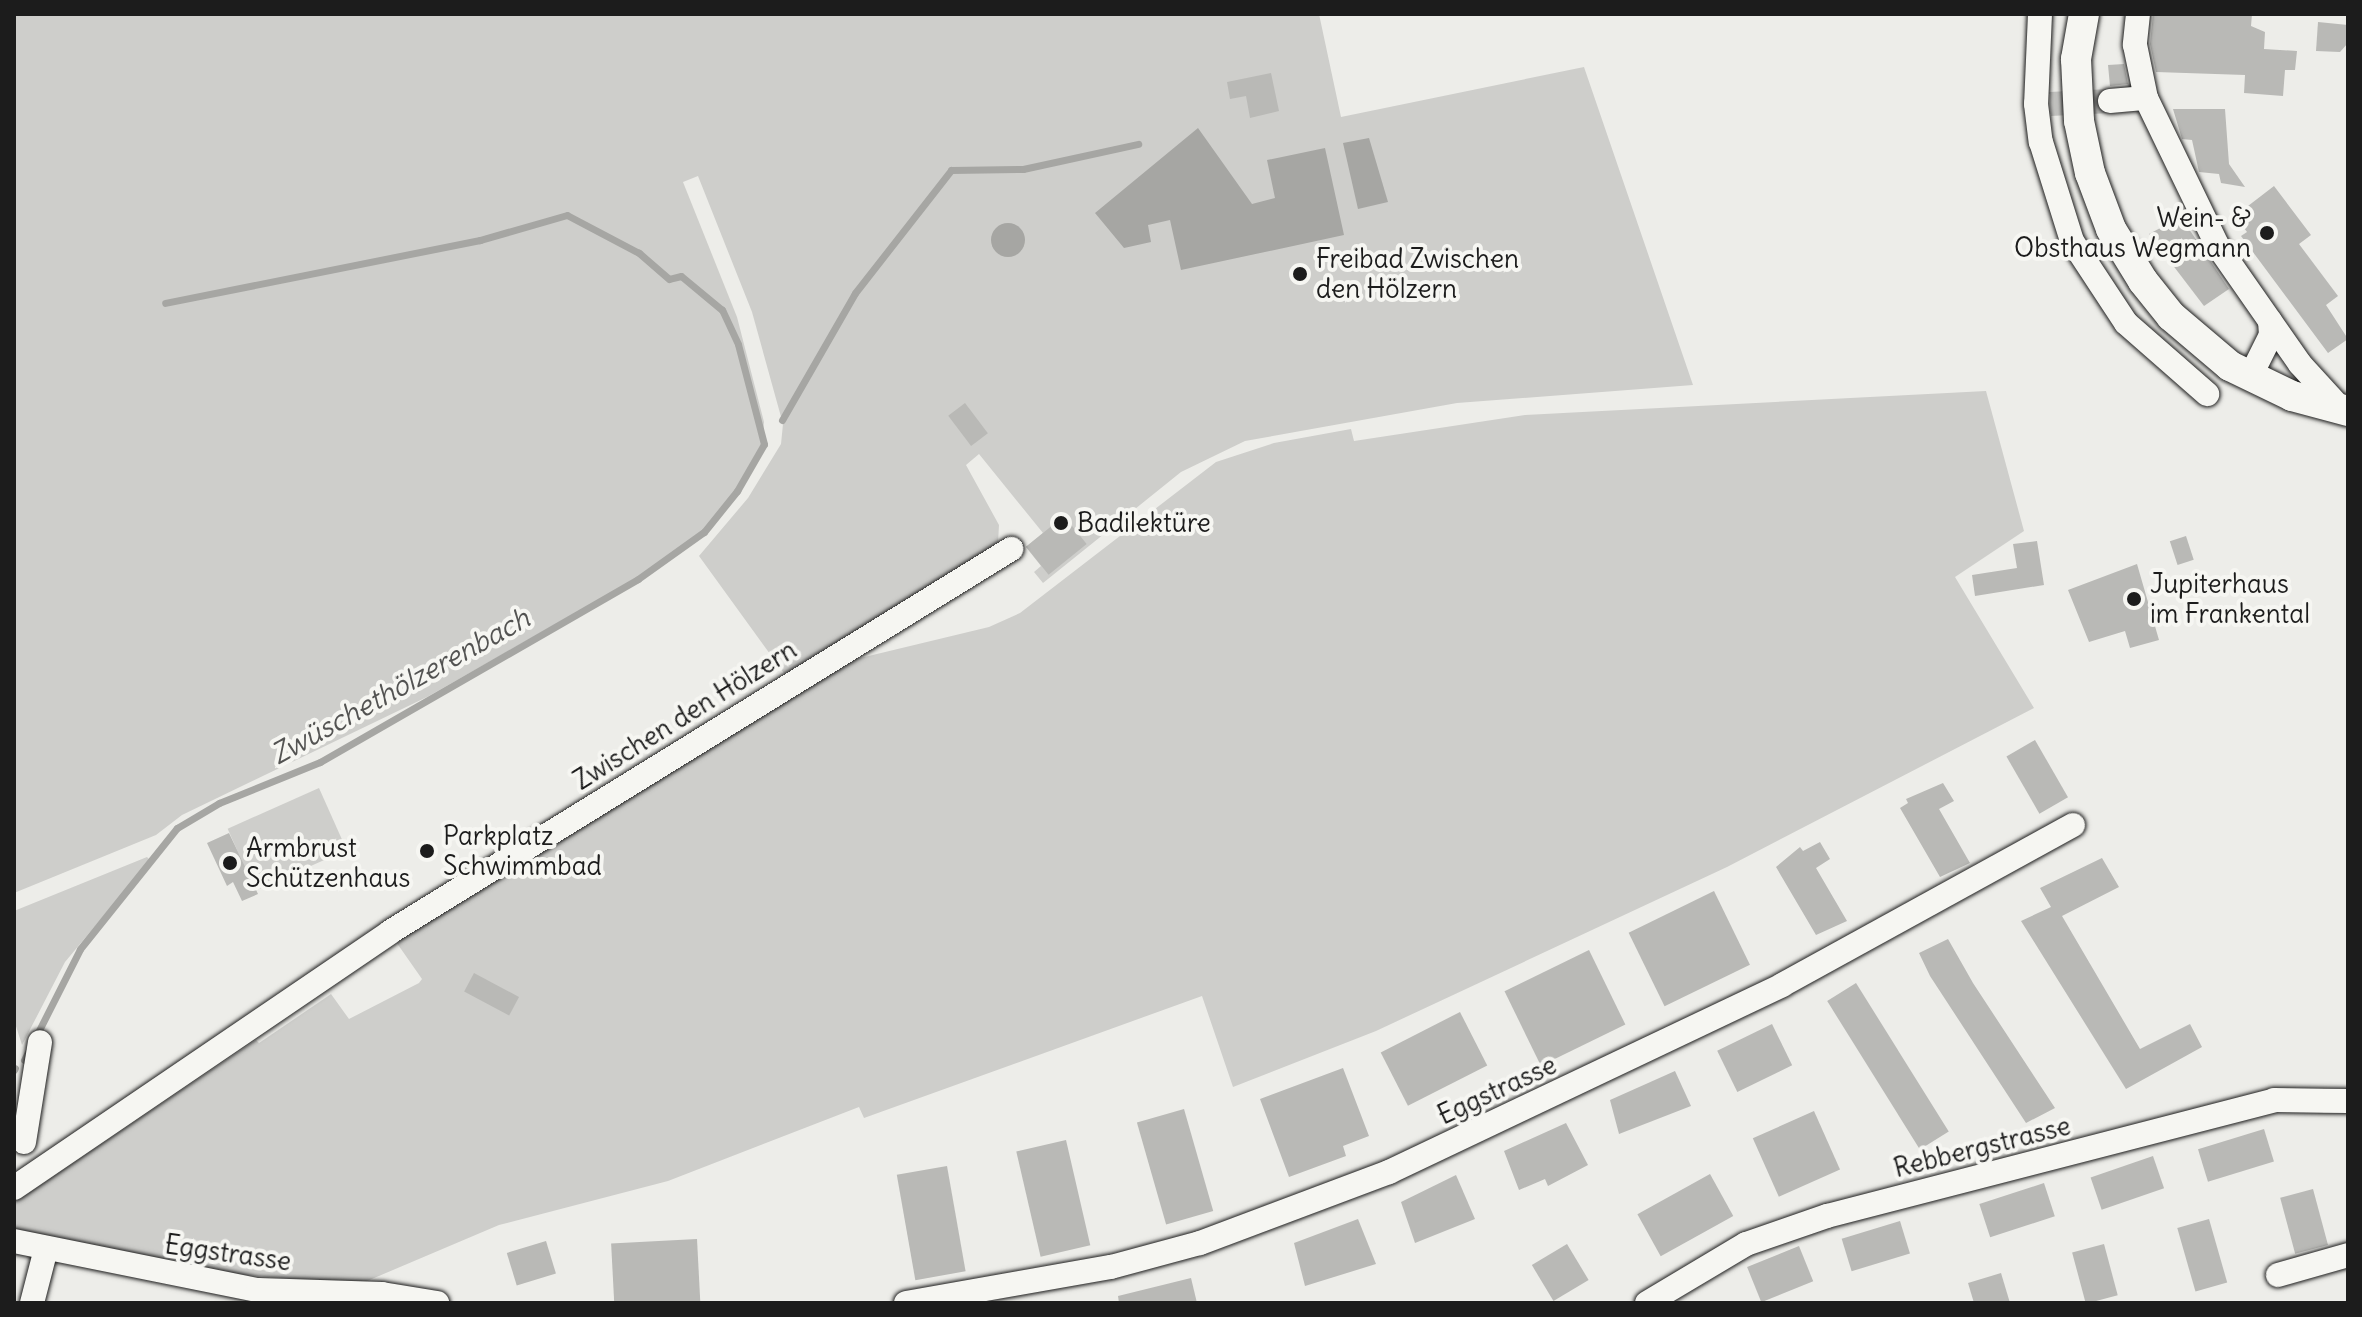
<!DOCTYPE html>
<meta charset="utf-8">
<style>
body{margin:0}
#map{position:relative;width:2362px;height:1317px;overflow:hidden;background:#edede9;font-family:Delius,sans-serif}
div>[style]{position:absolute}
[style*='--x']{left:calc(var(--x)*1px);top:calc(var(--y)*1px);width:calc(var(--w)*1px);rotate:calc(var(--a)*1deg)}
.green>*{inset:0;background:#cececb;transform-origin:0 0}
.water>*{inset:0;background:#a6a6a3}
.round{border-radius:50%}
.stream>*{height:7px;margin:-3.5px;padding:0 3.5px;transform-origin:3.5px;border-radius:3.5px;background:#a6a6a3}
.building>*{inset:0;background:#b9b9b6;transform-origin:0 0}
.minor-tunnel>*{height:24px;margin-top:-12px;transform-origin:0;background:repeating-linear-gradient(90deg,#c3c3c0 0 24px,transparent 0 36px)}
.roads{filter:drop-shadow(0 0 2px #1c1c1c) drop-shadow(0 0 2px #1c1c1c)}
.minor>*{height:24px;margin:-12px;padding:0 12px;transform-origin:12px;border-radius:12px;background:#f6f6f2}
.major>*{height:30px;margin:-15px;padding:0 15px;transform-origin:15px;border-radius:15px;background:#f6f6f2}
.dots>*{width:22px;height:22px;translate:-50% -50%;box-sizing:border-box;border:4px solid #f6f6f2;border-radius:50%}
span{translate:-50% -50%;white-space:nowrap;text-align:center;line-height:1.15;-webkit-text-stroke:8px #f6f6f2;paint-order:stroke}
.poi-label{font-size:26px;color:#1c1c1c}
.right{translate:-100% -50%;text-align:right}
.left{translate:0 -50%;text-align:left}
.street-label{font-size:26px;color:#1c1c1c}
.water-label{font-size:28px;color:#535352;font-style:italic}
.frame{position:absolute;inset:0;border:16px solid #1c1c1c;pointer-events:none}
</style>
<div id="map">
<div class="green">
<i style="clip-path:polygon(14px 14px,1319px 14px,1341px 117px,1584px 67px,1693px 385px,1457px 403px,1245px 441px,1181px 472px,1043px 583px,1034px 572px,1041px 566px,1026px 547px,1043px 533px,979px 454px,966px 465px,999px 525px,998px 543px,786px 676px,699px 556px,748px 498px,781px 444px,783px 424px,752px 312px,698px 176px,683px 182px,737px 317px,764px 422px,762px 443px,735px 491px,703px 531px,637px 578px,427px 697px,182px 815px,156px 835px,14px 893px)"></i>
<i style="clip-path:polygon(1986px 391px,2024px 531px,1955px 577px,2034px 708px,1727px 867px,1376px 1031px,1233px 1087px,1202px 996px,864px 1118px,859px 1107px,668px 1181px,499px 1225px,360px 1284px,220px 1273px,14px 1230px,14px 1203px,256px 1040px,259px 1043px,331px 994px,349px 1019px,419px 983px,422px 979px,394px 939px,852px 660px,989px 627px,1020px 613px,1216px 462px,1274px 443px,1351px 429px,1354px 441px,1525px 415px)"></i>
<i style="left:319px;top:788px;width:68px;height:100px;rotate:66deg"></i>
<i style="clip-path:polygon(147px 857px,150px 860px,65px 962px,22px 1045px,14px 1020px,14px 911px)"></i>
</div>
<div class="water">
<i style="clip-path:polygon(1198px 128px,1252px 204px,1275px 198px,1267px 160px,1325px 148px,1344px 235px,1181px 270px,1170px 220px,1148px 225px,1151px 242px,1124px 248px,1095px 213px)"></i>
<i style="clip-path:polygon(1369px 138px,1388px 202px,1358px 209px,1343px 143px)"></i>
<i class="round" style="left:991px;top:223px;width:34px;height:34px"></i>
</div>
<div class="stream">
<i style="--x:782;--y:420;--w:146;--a:-60.1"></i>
<i style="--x:855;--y:293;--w:156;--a:-52"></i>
<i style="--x:951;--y:170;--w:72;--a:-0.8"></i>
<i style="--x:1023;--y:169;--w:118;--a:-12.3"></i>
<i style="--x:24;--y:1060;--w:124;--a:-63.2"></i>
<i style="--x:80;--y:949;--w:155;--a:-51.3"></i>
<i style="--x:177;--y:828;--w:49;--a:-30.8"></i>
<i style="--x:219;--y:803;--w:109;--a:-22.1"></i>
<i style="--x:320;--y:762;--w:367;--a:-29.9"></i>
<i style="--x:638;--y:579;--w:81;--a:-35.5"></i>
<i style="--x:704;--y:532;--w:53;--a:-51.2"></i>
<i style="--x:737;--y:491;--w:54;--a:-60.1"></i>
<i style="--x:764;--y:444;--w:103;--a:-104.6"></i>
<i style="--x:738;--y:344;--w:38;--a:-115"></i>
<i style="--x:722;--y:310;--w:53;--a:-140.3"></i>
<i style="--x:681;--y:276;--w:12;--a:166"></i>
<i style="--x:669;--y:279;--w:40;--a:-139"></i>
<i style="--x:639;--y:253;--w:81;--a:-152.2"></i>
<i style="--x:567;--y:215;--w:91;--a:164"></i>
<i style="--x:480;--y:240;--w:321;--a:168.7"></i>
<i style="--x:14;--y:1070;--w:2;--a:-63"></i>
</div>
<div class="building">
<i style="clip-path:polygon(2153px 14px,2252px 14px,2251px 26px,2265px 32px,2264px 49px,2297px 51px,2295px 70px,2285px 70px,2283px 96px,2244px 93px,2245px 75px,2156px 72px,2150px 44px)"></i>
<i style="clip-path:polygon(2318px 22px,2348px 25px,2348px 43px,2340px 52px,2316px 51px)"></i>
<i style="clip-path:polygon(2124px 64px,2128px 84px,2110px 86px,2108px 65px)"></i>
<i style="clip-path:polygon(1271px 73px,1279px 111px,1250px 118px,1246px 96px,1230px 99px,1227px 82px)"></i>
<i style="clip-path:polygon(2173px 109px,2225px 109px,2229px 164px,2245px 187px,2221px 183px,2219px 174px,2199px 172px,2192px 140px,2182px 139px)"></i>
<i style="clip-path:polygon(2274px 186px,2311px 235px,2299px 244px,2338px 296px,2326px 305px,2348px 339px,2328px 353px,2241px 236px,2247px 232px,2235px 216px)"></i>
<i style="clip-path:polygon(2181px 217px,2229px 289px,2204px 306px,2149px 234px)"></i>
<i style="left:965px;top:403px;width:38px;height:21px;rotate:53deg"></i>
<i style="left:1064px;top:516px;width:36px;height:49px;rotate:51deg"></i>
<i style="left:2186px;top:536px;width:25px;height:17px;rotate:72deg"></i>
<i style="clip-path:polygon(2037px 541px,2044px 585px,1975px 596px,1972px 575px,2017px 568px,2013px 544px)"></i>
<i style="clip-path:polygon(2137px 564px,2159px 640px,2130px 648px,2125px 631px,2089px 642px,2068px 590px)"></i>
<i style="left:2035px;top:740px;width:66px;height:33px;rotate:60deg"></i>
<i style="clip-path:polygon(1943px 783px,1954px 801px,1939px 809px,1970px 863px,1940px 877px,1900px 808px,1908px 803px,1906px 799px)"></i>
<i style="clip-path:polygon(229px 833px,258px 894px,242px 901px,233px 882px,227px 886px,207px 843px)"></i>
<i style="clip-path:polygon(1820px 842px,1830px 859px,1816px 868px,1847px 921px,1816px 935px,1776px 867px,1800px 847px,1803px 851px)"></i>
<i style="clip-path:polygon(2102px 858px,2119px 887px,2062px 916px,2140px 1049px,2190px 1024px,2202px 1047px,2126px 1089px,2021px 921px,2051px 907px,2040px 888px)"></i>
<i style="left:1714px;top:891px;width:82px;height:95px;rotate:64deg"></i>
<i style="clip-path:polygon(1948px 939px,1973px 983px,2055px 1108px,2026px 1123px,1930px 976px,1919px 953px)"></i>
<i style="left:1589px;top:950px;width:83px;height:94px;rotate:64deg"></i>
<i style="left:474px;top:973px;width:51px;height:21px;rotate:28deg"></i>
<i style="left:1856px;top:983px;width:175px;height:34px;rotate:58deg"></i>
<i style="left:1460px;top:1012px;width:60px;height:89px;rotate:63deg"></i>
<i style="left:1772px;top:1024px;width:46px;height:61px;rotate:64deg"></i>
<i style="clip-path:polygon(1343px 1068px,1369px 1136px,1343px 1146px,1346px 1156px,1289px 1177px,1260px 1099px)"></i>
<i style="clip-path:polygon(1675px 1071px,1691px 1106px,1619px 1134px,1610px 1100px)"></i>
<i style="left:1184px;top:1109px;width:106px;height:49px;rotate:74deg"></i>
<i style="left:1814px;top:1111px;width:64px;height:67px;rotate:66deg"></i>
<i style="clip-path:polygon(1566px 1123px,1588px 1165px,1548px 1186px,1545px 1179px,1519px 1190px,1504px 1151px)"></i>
<i style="left:2264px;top:1129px;width:34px;height:69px;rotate:73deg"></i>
<i style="left:1066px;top:1140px;width:108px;height:51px;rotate:77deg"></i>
<i style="left:2153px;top:1156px;width:34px;height:66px;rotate:71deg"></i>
<i style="left:947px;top:1166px;width:107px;height:51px;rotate:80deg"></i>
<i style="left:1710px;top:1174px;width:48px;height:83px;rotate:61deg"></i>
<i style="clip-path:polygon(1456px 1175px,1475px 1219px,1415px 1243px,1401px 1202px)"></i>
<i style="left:2044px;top:1183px;width:35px;height:68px;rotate:72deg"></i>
<i style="left:2313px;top:1189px;width:58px;height:34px;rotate:75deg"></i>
<i style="clip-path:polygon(1358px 1219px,1376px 1264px,1305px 1286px,1294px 1243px)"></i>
<i style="left:2209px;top:1219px;width:66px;height:33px;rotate:74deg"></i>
<i style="left:1900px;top:1221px;width:34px;height:61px;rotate:73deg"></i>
<i style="left:697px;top:1239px;width:64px;height:86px;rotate:87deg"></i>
<i style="left:546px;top:1241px;width:34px;height:41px;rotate:73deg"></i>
<i style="left:1567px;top:1244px;width:42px;height:41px;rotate:59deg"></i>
<i style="left:2104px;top:1244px;width:53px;height:33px;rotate:75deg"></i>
<i style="left:1799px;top:1246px;width:38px;height:56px;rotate:68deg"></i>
<i style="clip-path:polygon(2001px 1273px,2010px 1303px,1974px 1303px,1968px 1283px)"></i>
<i style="clip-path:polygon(1191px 1278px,1197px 1303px,1119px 1303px,1118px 1296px)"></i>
</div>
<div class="minor-tunnel">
<i style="--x:2050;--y:104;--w:60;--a:-2.9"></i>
</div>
<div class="roads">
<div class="minor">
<i style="--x:2040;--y:14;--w:90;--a:92.5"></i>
<i style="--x:2036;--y:104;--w:38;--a:83"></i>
<i style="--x:2041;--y:142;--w:104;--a:72.6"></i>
<i style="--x:2072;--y:241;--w:98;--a:56.6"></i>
<i style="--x:2126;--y:323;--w:108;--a:41.2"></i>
<i style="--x:2138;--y:14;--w:31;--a:96"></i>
<i style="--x:2135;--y:45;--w:54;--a:78.3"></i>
<i style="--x:2146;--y:98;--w:163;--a:64.2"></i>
<i style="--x:2217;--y:245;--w:145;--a:55.1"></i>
<i style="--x:2300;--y:364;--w:62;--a:47.6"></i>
<i style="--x:2110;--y:101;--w:36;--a:-5"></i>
<i style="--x:2250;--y:377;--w:47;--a:-63.4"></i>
<i style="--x:2271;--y:335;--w:14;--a:-94"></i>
<i style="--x:24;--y:1142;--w:101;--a:-80.9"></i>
<i style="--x:14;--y:1188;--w:455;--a:-34.2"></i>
<i style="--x:390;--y:932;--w:730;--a:-31.66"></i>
<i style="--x:14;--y:1241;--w:249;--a:11.4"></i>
<i style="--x:258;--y:1290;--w:124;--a:1.8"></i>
<i style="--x:382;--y:1294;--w:56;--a:9.3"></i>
<i style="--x:2278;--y:1275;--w:73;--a:-15.9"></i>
<i style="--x:32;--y:1303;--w:56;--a:-75.5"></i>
<i style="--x:906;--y:1303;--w:208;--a:-10"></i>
<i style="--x:1111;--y:1267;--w:92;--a:-15.1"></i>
<i style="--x:1200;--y:1243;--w:202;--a:-20.6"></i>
<i style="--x:1389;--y:1172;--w:435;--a:-25.4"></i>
<i style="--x:1782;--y:985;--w:332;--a:-28.8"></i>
<i style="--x:1647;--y:1303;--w:115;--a:-30.8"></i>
<i style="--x:1746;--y:1244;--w:86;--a:-19.1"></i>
<i style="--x:1827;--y:1216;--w:462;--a:-14.5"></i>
<i style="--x:2274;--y:1100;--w:74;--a:0.8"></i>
</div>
<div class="major">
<i style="--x:2084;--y:14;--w:46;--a:100.1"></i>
<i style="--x:2076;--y:59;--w:62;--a:87.2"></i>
<i style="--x:2079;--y:121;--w:53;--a:78.1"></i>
<i style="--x:2090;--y:173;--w:60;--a:69.4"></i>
<i style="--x:2111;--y:229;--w:61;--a:58.4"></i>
<i style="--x:2143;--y:281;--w:45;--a:51.3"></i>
<i style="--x:2171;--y:316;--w:77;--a:40.3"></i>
<i style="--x:2230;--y:366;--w:69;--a:25.8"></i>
<i style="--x:2292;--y:396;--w:58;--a:15"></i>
</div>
</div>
<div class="dots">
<i style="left:2267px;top:233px;background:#1c1c1c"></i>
<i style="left:1300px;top:274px;background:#1c1c1c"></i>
<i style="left:1061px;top:523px;background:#1c1c1c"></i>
<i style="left:2134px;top:599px;background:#1c1c1c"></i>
<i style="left:427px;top:851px;background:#1c1c1c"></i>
<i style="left:230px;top:863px;background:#1c1c1c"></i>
</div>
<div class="poi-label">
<span class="right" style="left:2251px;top:233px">Wein- &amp;<br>Obsthaus Wegmann</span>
<span class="left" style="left:1316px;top:274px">Freibad Zwischen<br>den Hölzern</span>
<span class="left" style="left:1077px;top:523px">Badilektüre</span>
<span class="left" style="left:2150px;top:599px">Jupiterhaus<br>im Frankental</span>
<span class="left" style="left:443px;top:851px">Parkplatz<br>Schwimmbad</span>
<span class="left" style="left:246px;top:863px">Armbrust<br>Schützenhaus</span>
</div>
<div class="street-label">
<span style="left:685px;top:715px;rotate:-32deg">Zwischen den Hölzern</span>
<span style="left:1497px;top:1090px;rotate:-25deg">Eggstrasse</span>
<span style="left:1982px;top:1147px;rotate:-14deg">Rebbergstrasse</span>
<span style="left:228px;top:1253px;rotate:8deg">Eggstrasse</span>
</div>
<div class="water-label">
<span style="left:400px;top:686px;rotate:-29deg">Zwüschethölzerenbach</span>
</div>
<div class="frame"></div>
</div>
